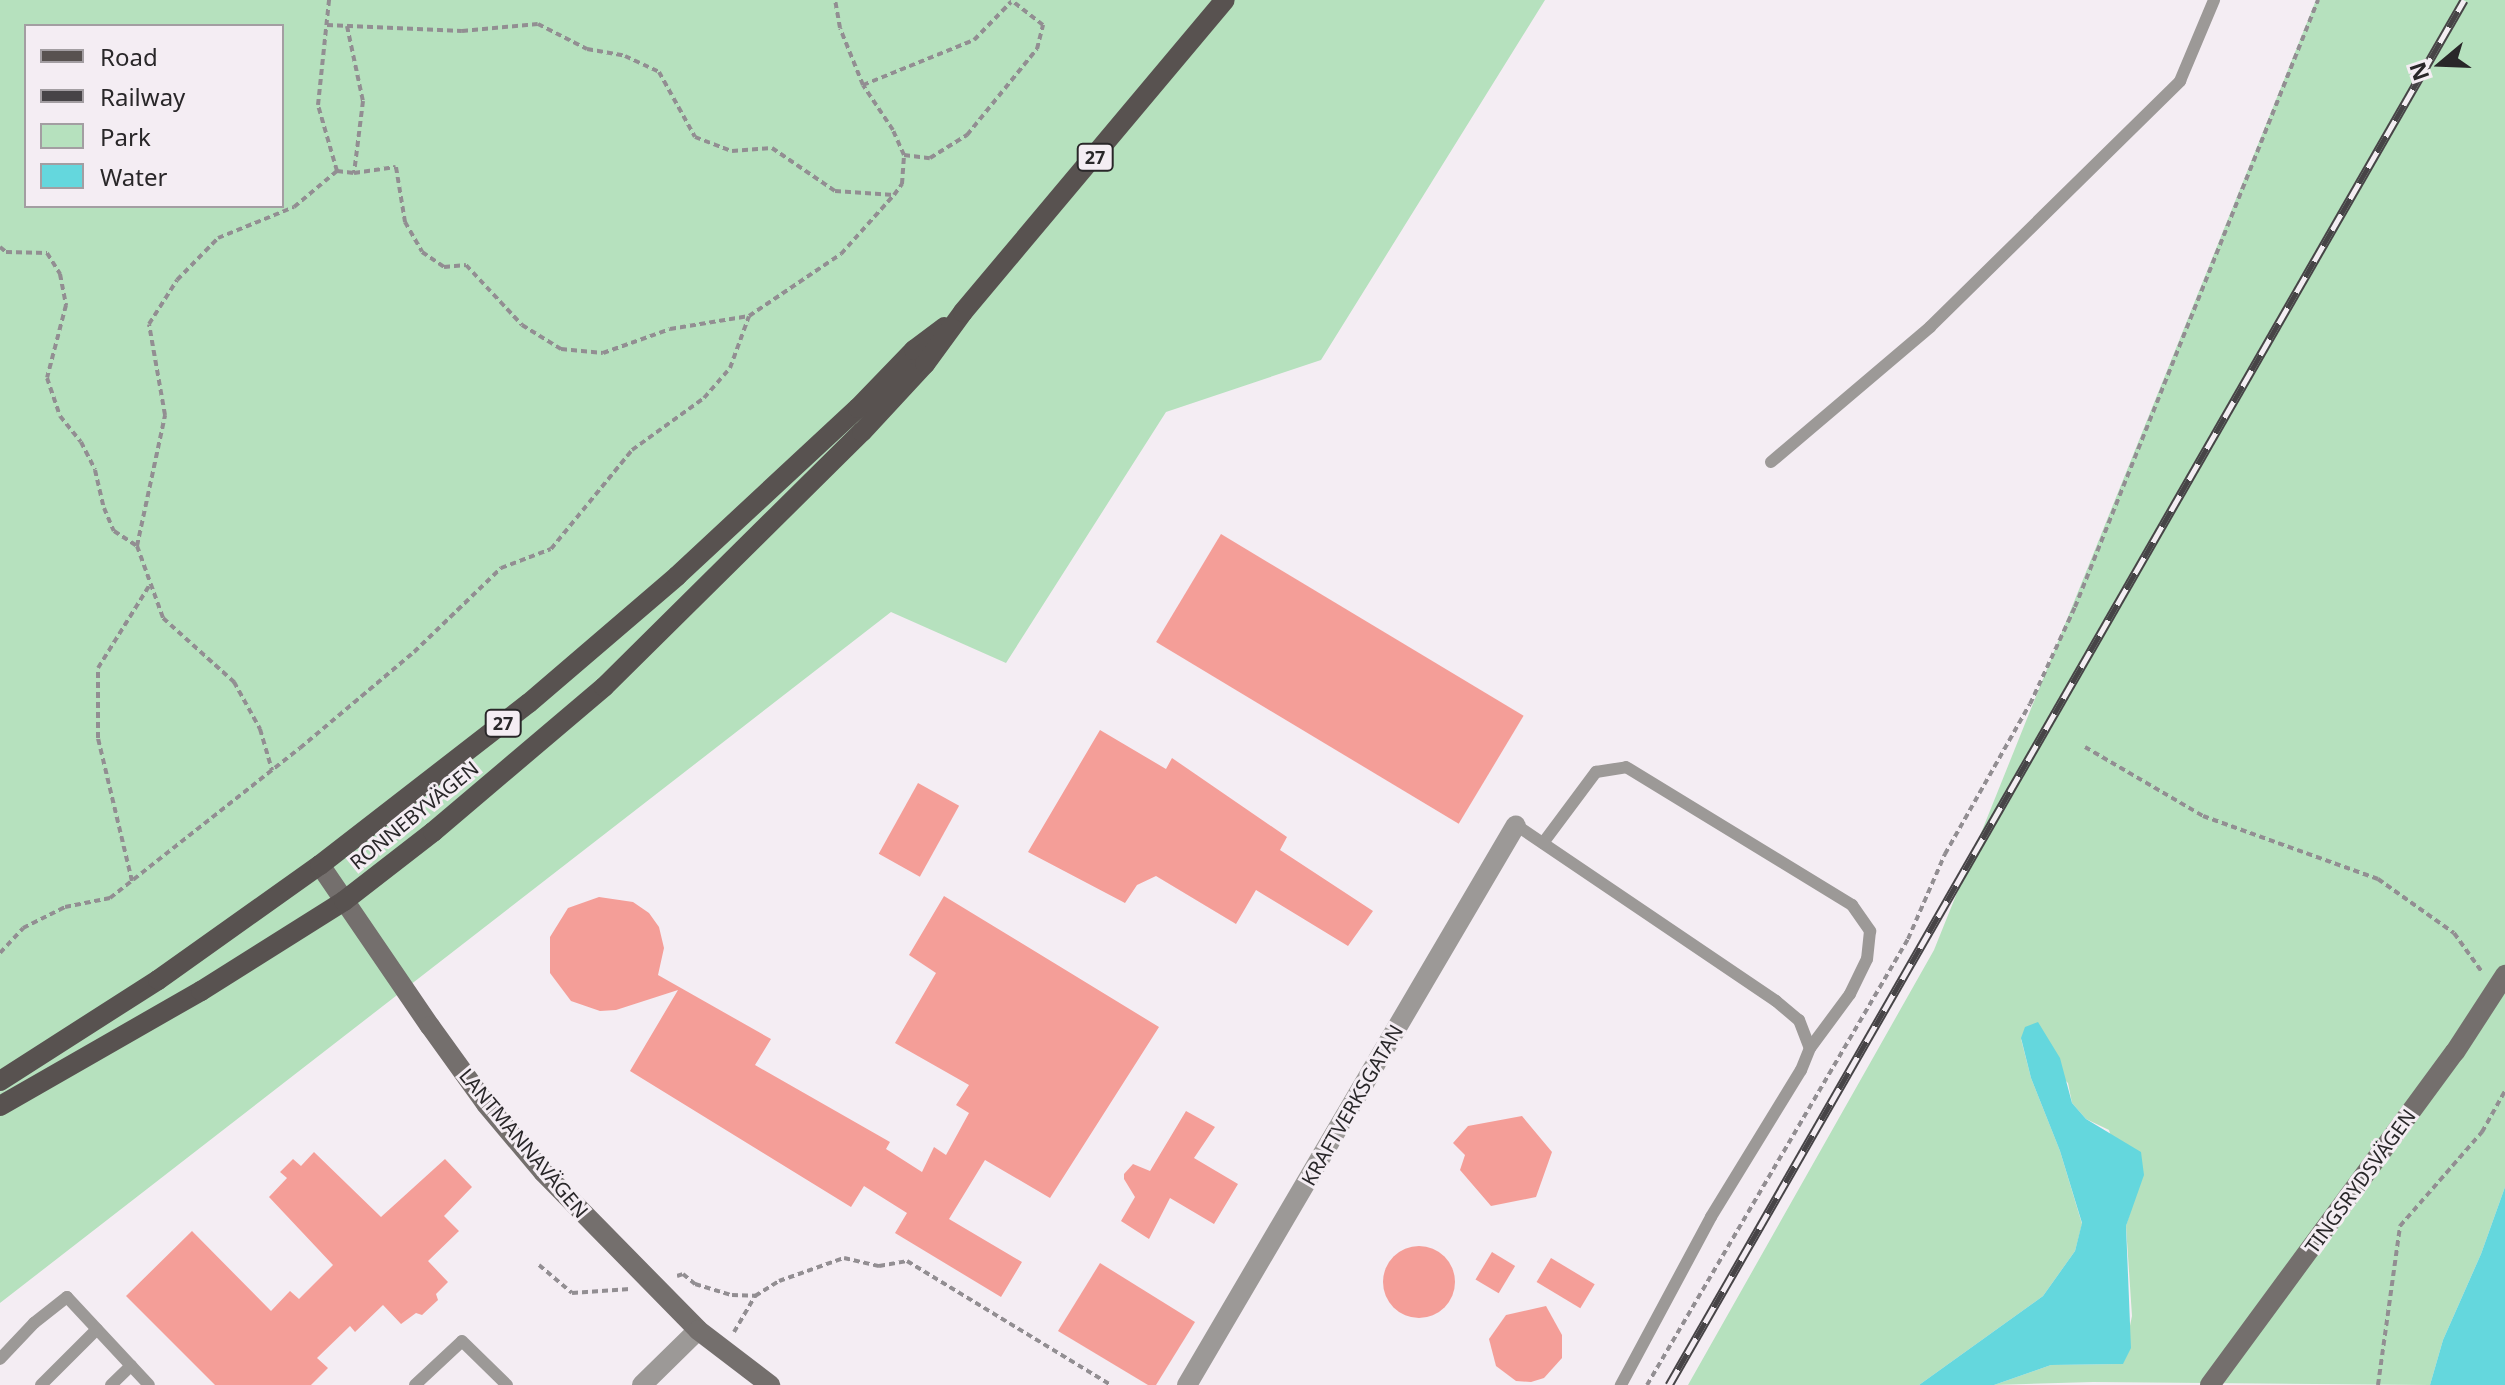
<!DOCTYPE html>
<meta charset="utf-8">
<style>
body{margin:0}
#map{position:relative;width:2505px;height:1385px;overflow:hidden;background:#f4edf3;font-family:"Noto Sans",sans-serif}
div>[style]{position:absolute}
[style*='--x']{left:calc(var(--x)*1px);top:calc(var(--y)*1px);width:calc(var(--w)*1px);rotate:calc(var(--a)*1deg)}
.green>*{inset:0;background:#b6e1be}
.water>*{inset:0;background:#64d7dd}
.building>*{inset:0;background:#f49e98;transform-origin:0 0}
.round{border-radius:50%}
.path>*{height:4px;margin-top:-2px;transform-origin:0;background:repeating-linear-gradient(90deg,#928e92 0 6px,transparent 0 10px)}
.lane>*{height:12px;margin:-6px;padding:0 6px;transform-origin:6px;border-radius:6px;background:#9c9997}
.street>*{height:20px;margin:-10px;padding:0 10px;transform-origin:10px;border-radius:10px;background:#9c9997}
.secondary>*{height:20px;margin:-10px;padding:0 10px;transform-origin:10px;border-radius:10px;background:#746f6d}
.primary>*{height:20px;margin:-10px;padding:0 10px;transform-origin:10px;border-radius:10px;background:#585250}
.rail>*{height:9px;margin-top:-4.5px;transform-origin:0;background:repeating-linear-gradient(90deg,#f4edf3 0 18px,#474447 0 36px);box-sizing:border-box;border-block:2px solid #474447}
span{translate:-50% -50%;white-space:nowrap;text-align:center;line-height:1.15;-webkit-text-stroke:6px #f4edf3;paint-order:stroke}
.shield-label span{padding:2px 6px;background:#f4edf3;border:2px solid;border-radius:6px;-webkit-text-stroke-width:0}
.shield-label{font-size:18px;color:#292729;font-weight:700}
.street-label{font-size:20px;color:#292729}
.legend{position:absolute;left:24px;top:24px;width:260px;height:184px;box-sizing:border-box;background:#f4edf3;border:2px solid #a39ea2;margin:0;padding:10px 14px;list-style:none;font-size:24px;color:#292729}
.legend li{display:flex;align-items:center;gap:16px;height:40px}
.legend b{width:40px;border:2px solid #a39ea2}
.north{position:absolute;left:2401px;top:24px;width:80px;height:80px;-webkit-text-stroke:6px #f4edf3;paint-order:stroke;rotate:251deg;font-size:22px;font-weight:700;line-height:32px;text-align:center;color:#292729}
.north::after{content:'';display:block;margin:auto;width:28px;height:36px;background:#292729;clip-path:polygon(50% 0,100% 100%,50% 72%,0 100%)}
</style>
<div id="map">
<div class="green">
<i style="clip-path:polygon(evenodd,0 0,1545px 0,1321px 360px,1166px 412px,1006px 663px,891px 612px,0 1303px,0 0,26px 26px,282px 26px,282px 206px,26px 206px,26px 26px)"></i>
<i style="clip-path:polygon(2316px 0,2505px 0,2505px 1187px,2481px 1254px,2443px 1340px,2430px 1385px,2093px 1382px,1994px 1385px,2051px 1365px,2122px 1364px,2132px 1316px,2126px 1226px,2132px 1206px,2109px 1130px,2086px 1119px,2072px 1103px,2068px 1083px,2021px 1039px,2031px 1078px,2060px 1151px,2082px 1224px,2075px 1251px,2043px 1296px,1919px 1385px,1688px 1385px,1934px 950px)"></i>
</div>
<div class="water">
<i style="clip-path:polygon(2038px 1022px,2060px 1058px,2072px 1103px,2086px 1119px,2141px 1152px,2144px 1175px,2126px 1226px,2131px 1348px,2123px 1364px,2051px 1365px,1994px 1385px,1919px 1385px,2043px 1296px,2075px 1251px,2082px 1223px,2060px 1151px,2031px 1078px,2021px 1038px,2025px 1027px)"></i>
<i style="clip-path:polygon(2505px 1187px,2505px 1385px,2430px 1385px,2443px 1340px,2481px 1254px)"></i>
</div>
<div class="building">
<i style="left:1221px;top:534px;width:353px;height:126px;rotate:31deg"></i>
<i style="clip-path:polygon(1100px 730px,1166px 769px,1172px 758px,1287px 837px,1280px 850px,1373px 911px,1348px 946px,1256px 890px,1236px 924px,1156px 876px,1137px 885px,1125px 903px,1028px 852px)"></i>
<i style="left:918px;top:783px;width:47px;height:81px;rotate:29deg"></i>
<i style="clip-path:polygon(944px 896px,1159px 1027px,1050px 1198px,985px 1160px,949px 1219px,1022px 1262px,1001px 1297px,895px 1233px,907px 1213px,864px 1186px,851px 1207px,630px 1071px,678px 990px,616px 1010px,600px 1011px,571px 1001px,550px 973px,550px 937px,568px 908px,599px 897px,633px 902px,649px 913px,659px 927px,664px 948px,658px 975px,771px 1039px,755px 1065px,890px 1142px,886px 1149px,922px 1172px,934px 1147px,946px 1155px,969px 1113px,956px 1105px,969px 1085px,895px 1043px,936px 973px,909px 955px)"></i>
<i style="clip-path:polygon(1186px 1111px,1215px 1127px,1194px 1158px,1238px 1184px,1214px 1224px,1170px 1198px,1149px 1239px,1121px 1221px,1135px 1197px,1124px 1179px,1124px 1174px,1133px 1164px,1150px 1171px)"></i>
<i style="clip-path:polygon(1522px 1116px,1552px 1152px,1536px 1197px,1491px 1206px,1460px 1170px,1465px 1155px,1453px 1143px,1468px 1126px)"></i>
<i style="clip-path:polygon(314px 1152px,381px 1217px,445px 1159px,472px 1187px,444px 1216px,459px 1231px,428px 1261px,448px 1282px,436px 1294px,438px 1300px,422px 1315px,416px 1313px,401px 1324px,383px 1305px,355px 1332px,350px 1326px,317px 1358px,328px 1368px,311px 1385px,215px 1385px,126px 1296px,192px 1231px,271px 1311px,290px 1291px,299px 1299px,333px 1265px,269px 1197px,287px 1178px,280px 1172px,293px 1159px,301px 1166px)"></i>
<i class="round" style="left:1383px;top:1246px;width:72px;height:72px"></i>
<i style="left:1492px;top:1252px;width:27px;height:32px;rotate:31deg"></i>
<i style="left:1551px;top:1258px;width:51px;height:28px;rotate:31deg"></i>
<i style="clip-path:polygon(1100px 1263px,1195px 1322px,1156px 1385px,1148px 1385px,1058px 1331px)"></i>
<i style="clip-path:polygon(1546px 1306px,1562px 1335px,1562px 1358px,1544px 1378px,1531px 1382px,1516px 1381px,1496px 1366px,1489px 1339px,1506px 1315px)"></i>
</div>
<div class="path">
<i style="--x:327;--y:25;--w:135;--a:2.5"></i>
<i style="--x:462;--y:31;--w:76;--a:-5.3"></i>
<i style="--x:538;--y:24;--w:55;--a:27"></i>
<i style="--x:587;--y:49;--w:39;--a:10"></i>
<i style="--x:625;--y:56;--w:38;--a:25"></i>
<i style="--x:659;--y:72;--w:74;--a:61"></i>
<i style="--x:695;--y:137;--w:40;--a:21"></i>
<i style="--x:732;--y:151;--w:40;--a:-4.3"></i>
<i style="--x:772;--y:148;--w:76;--a:34.3"></i>
<i style="--x:835;--y:191;--w:59;--a:3.9"></i>
<i style="--x:347;--y:26;--w:77;--a:78"></i>
<i style="--x:363;--y:101;--w:73;--a:97.1"></i>
<i style="--x:863;--y:85;--w:120;--a:-22.1"></i>
<i style="--x:974;--y:40;--w:53;--a:-45.8"></i>
<i style="--x:904;--y:155;--w:26;--a:7"></i>
<i style="--x:930;--y:158;--w:44;--a:-31.9"></i>
<i style="--x:967;--y:135;--w:111;--a:-50.9"></i>
<i style="--x:1037;--y:49;--w:25;--a:-76"></i>
<i style="--x:1043;--y:25;--w:41;--a:-142"></i>
<i style="--x:337;--y:171;--w:17;--a:7"></i>
<i style="--x:354;--y:173;--w:42;--a:-8.1"></i>
<i style="--x:396;--y:167;--w:56;--a:80.7"></i>
<i style="--x:405;--y:222;--w:34;--a:60"></i>
<i style="--x:422;--y:252;--w:27;--a:34"></i>
<i style="--x:444;--y:267;--w:22;--a:-5"></i>
<i style="--x:466;--y:265;--w:82;--a:47"></i>
<i style="--x:522;--y:325;--w:46;--a:31.6"></i>
<i style="--x:561;--y:349;--w:42;--a:5.4"></i>
<i style="--x:603;--y:353;--w:71;--a:-19.7"></i>
<i style="--x:670;--y:329;--w:80;--a:-9.3"></i>
<i style="--x:0;--y:247;--w:8;--a:40"></i>
<i style="--x:6;--y:252;--w:41;--a:1.4"></i>
<i style="--x:47;--y:253;--w:25;--a:58"></i>
<i style="--x:60;--y:274;--w:32;--a:79"></i>
<i style="--x:66;--y:305;--w:75;--a:104.6"></i>
<i style="--x:47;--y:378;--w:40;--a:71.1"></i>
<i style="--x:60;--y:416;--w:33;--a:51"></i>
<i style="--x:81;--y:442;--w:31;--a:63"></i>
<i style="--x:95;--y:470;--w:39;--a:77"></i>
<i style="--x:104;--y:508;--w:25;--a:67"></i>
<i style="--x:114;--y:531;--w:27;--a:33"></i>
<i style="--x:137;--y:546;--w:77;--a:70.1"></i>
<i style="--x:163;--y:618;--w:96;--a:42"></i>
<i style="--x:234;--y:682;--w:54;--a:61"></i>
<i style="--x:260;--y:729;--w:43;--a:73.7"></i>
<i style="--x:137;--y:546;--w:134;--a:-77.9"></i>
<i style="--x:165;--y:415;--w:92;--a:-100"></i>
<i style="--x:149;--y:324;--w:52;--a:-57.5"></i>
<i style="--x:177;--y:280;--w:59;--a:-45.7"></i>
<i style="--x:218;--y:238;--w:82;--a:-22.2"></i>
<i style="--x:294;--y:207;--w:56;--a:-39.9"></i>
<i style="--x:337;--y:171;--w:69;--a:-106.1"></i>
<i style="--x:318;--y:105;--w:106;--a:-84"></i>
<i style="--x:2085;--y:747;--w:137;--a:30.3"></i>
<i style="--x:2203;--y:816;--w:186;--a:19.8"></i>
<i style="--x:2378;--y:879;--w:93;--a:35.4"></i>
<i style="--x:2454;--y:933;--w:48;--a:54.3"></i>
<i style="--x:132;--y:881;--w:147;--a:-103.4"></i>
<i style="--x:98;--y:738;--w:70;--a:-90"></i>
<i style="--x:98;--y:668;--w:97;--a:-58.1"></i>
<i style="--x:0;--y:953;--w:34;--a:-47"></i>
<i style="--x:23;--y:928;--w:47;--a:-26.6"></i>
<i style="--x:65;--y:907;--w:46;--a:-11.3"></i>
<i style="--x:110;--y:898;--w:242;--a:-38.3"></i>
<i style="--x:300;--y:748;--w:149;--a:-40.1"></i>
<i style="--x:414;--y:652;--w:121;--a:-44"></i>
<i style="--x:501;--y:568;--w:53;--a:-20.8"></i>
<i style="--x:551;--y:549;--w:128;--a:-50.7"></i>
<i style="--x:632;--y:450;--w:89;--a:-35.8"></i>
<i style="--x:704;--y:398;--w:40;--a:-49"></i>
<i style="--x:730;--y:368;--w:55;--a:-69.9"></i>
<i style="--x:749;--y:316;--w:111;--a:-34"></i>
<i style="--x:841;--y:254;--w:79;--a:-48.1"></i>
<i style="--x:894;--y:195;--w:14;--a:-54"></i>
<i style="--x:902;--y:184;--w:29;--a:-86"></i>
<i style="--x:904;--y:155;--w:27;--a:-114"></i>
<i style="--x:893;--y:130;--w:54;--a:-123.7"></i>
<i style="--x:863;--y:85;--w:61;--a:-112"></i>
<i style="--x:840;--y:28;--w:28;--a:-100"></i>
<i style="--x:539;--y:1265;--w:43;--a:40.3"></i>
<i style="--x:572;--y:1293;--w:58;--a:-3.9"></i>
<i style="--x:677;--y:1276;--w:6;--a:-18"></i>
<i style="--x:683;--y:1274;--w:16;--a:40"></i>
<i style="--x:695;--y:1284;--w:39;--a:17"></i>
<i style="--x:732;--y:1295;--w:23;--a:2"></i>
<i style="--x:755;--y:1296;--w:28;--a:-32"></i>
<i style="--x:779;--y:1281;--w:69;--a:-19.5"></i>
<i style="--x:844;--y:1258;--w:36;--a:13"></i>
<i style="--x:879;--y:1266;--w:28;--a:-10"></i>
<i style="--x:907;--y:1261;--w:239;--a:31.3"></i>
<i style="--x:734;--y:1332;--w:42;--a:-59.7"></i>
<i style="--x:1647;--y:1385;--w:517;--a:-59.66"></i>
<i style="--x:1908;--y:939;--w:93;--a:-66.5"></i>
<i style="--x:1945;--y:854;--w:172;--a:-60.5"></i>
<i style="--x:2030;--y:704;--w:107;--a:-65.1"></i>
<i style="--x:2075;--y:607;--w:654;--a:-68.18"></i>
<i style="--x:2378;--y:1385;--w:161;--a:-82.1"></i>
<i style="--x:2400;--y:1226;--w:125;--a:-48.9"></i>
<i style="--x:2482;--y:1132;--w:47;--a:-60.7"></i>
</div>
<div class="lane">
<i style="--x:1771;--y:462;--w:209;--a:-40.3"></i>
<i style="--x:1930;--y:327;--w:351;--a:-44.5"></i>
<i style="--x:2180;--y:81;--w:88;--a:-67.2"></i>
<i style="--x:1516;--y:825;--w:314;--a:34.1"></i>
<i style="--x:1776;--y:1001;--w:30;--a:40"></i>
<i style="--x:1799;--y:1020;--w:30;--a:69"></i>
<i style="--x:1810;--y:1048;--w:24;--a:112"></i>
<i style="--x:1801;--y:1070;--w:172;--a:121.5"></i>
<i style="--x:1711;--y:1217;--w:191;--a:118.2"></i>
<i style="--x:1543;--y:843;--w:89;--a:-53.3"></i>
<i style="--x:1596;--y:772;--w:30;--a:-9"></i>
<i style="--x:1626;--y:767;--w:265;--a:31.4"></i>
<i style="--x:1852;--y:905;--w:32;--a:55"></i>
<i style="--x:1870;--y:931;--w:28;--a:96"></i>
<i style="--x:1867;--y:959;--w:39;--a:116"></i>
<i style="--x:1850;--y:994;--w:67;--a:126.5"></i>
<i style="--x:0;--y:1359;--w:50;--a:-46.6"></i>
<i style="--x:34;--y:1323;--w:42;--a:-38.2"></i>
<i style="--x:67;--y:1297;--w:120;--a:47"></i>
<i style="--x:41;--y:1385;--w:79;--a:-45"></i>
<i style="--x:111;--y:1385;--w:28;--a:-44"></i>
<i style="--x:415;--y:1385;--w:64;--a:-43.1"></i>
<i style="--x:462;--y:1341;--w:63;--a:44.4"></i>
</div>
<div class="street">
<i style="--x:642;--y:1385;--w:78;--a:-44.5"></i>
<i style="--x:1187;--y:1385;--w:649;--a:-59.57"></i>
</div>
<div class="secondary">
<i style="--x:320;--y:865;--w:195;--a:55.7"></i>
<i style="--x:430;--y:1026;--w:96;--a:54.3"></i>
<i style="--x:486;--y:1104;--w:89;--a:50"></i>
<i style="--x:543;--y:1172;--w:221;--a:45.5"></i>
<i style="--x:698;--y:1330;--w:91;--a:37.4"></i>
<i style="--x:2210;--y:1385;--w:413;--a:-53.7"></i>
<i style="--x:2455;--y:1052;--w:92;--a:-57"></i>
</div>
<div class="primary">
<i style="--x:0;--y:1081;--w:188;--a:-32.6"></i>
<i style="--x:158;--y:980;--w:199;--a:-35.4"></i>
<i style="--x:320;--y:865;--w:264;--a:-37.8"></i>
<i style="--x:529;--y:703;--w:195;--a:-40.6"></i>
<i style="--x:677;--y:576;--w:247;--a:-42.9"></i>
<i style="--x:858;--y:408;--w:81;--a:-46"></i>
<i style="--x:914;--y:350;--w:38;--a:-37"></i>
<i style="--x:0;--y:1106;--w:232;--a:-29.8"></i>
<i style="--x:201;--y:991;--w:169;--a:-32.2"></i>
<i style="--x:344;--y:901;--w:113;--a:-37.8"></i>
<i style="--x:433;--y:832;--w:224;--a:-40.3"></i>
<i style="--x:604;--y:687;--w:363;--a:-44.7"></i>
<i style="--x:862;--y:432;--w:93;--a:-47.2"></i>
<i style="--x:925;--y:364;--w:64;--a:-53.8"></i>
<i style="--x:963;--y:312;--w:407;--a:-50"></i>
</div>
<div class="rail">
<i style="--x:1669;--y:1385;--w:1597;--a:-60.14"></i>
</div>
<div class="shield-label">
<span style="left:1095px;top:157px">27</span>
<span style="left:503px;top:723px">27</span>
</div>
<div class="street-label">
<span style="left:414px;top:815px;rotate:-39deg">RONNEBYVÄGEN</span>
<span style="left:1352px;top:1105px;rotate:-60deg">KRAFTVERKSGATAN</span>
<span style="left:524px;top:1143px;rotate:50deg">LANTMANNAVÄGEN</span>
<span style="left:2360px;top:1181px;rotate:-54deg">TINGSRYDSVÄGEN</span>
</div>
<ul class="legend">
<li><b style="height:10px;background:#585250"></b>Road</li>
<li><b style="height:10px;background:#474447"></b>Railway</li>
<li><b style="height:22px;background:#b6e1be"></b>Park</li>
<li><b style="height:22px;background:#64d7dd"></b>Water</li>
</ul>
<div class="north">N</div>
</div>
